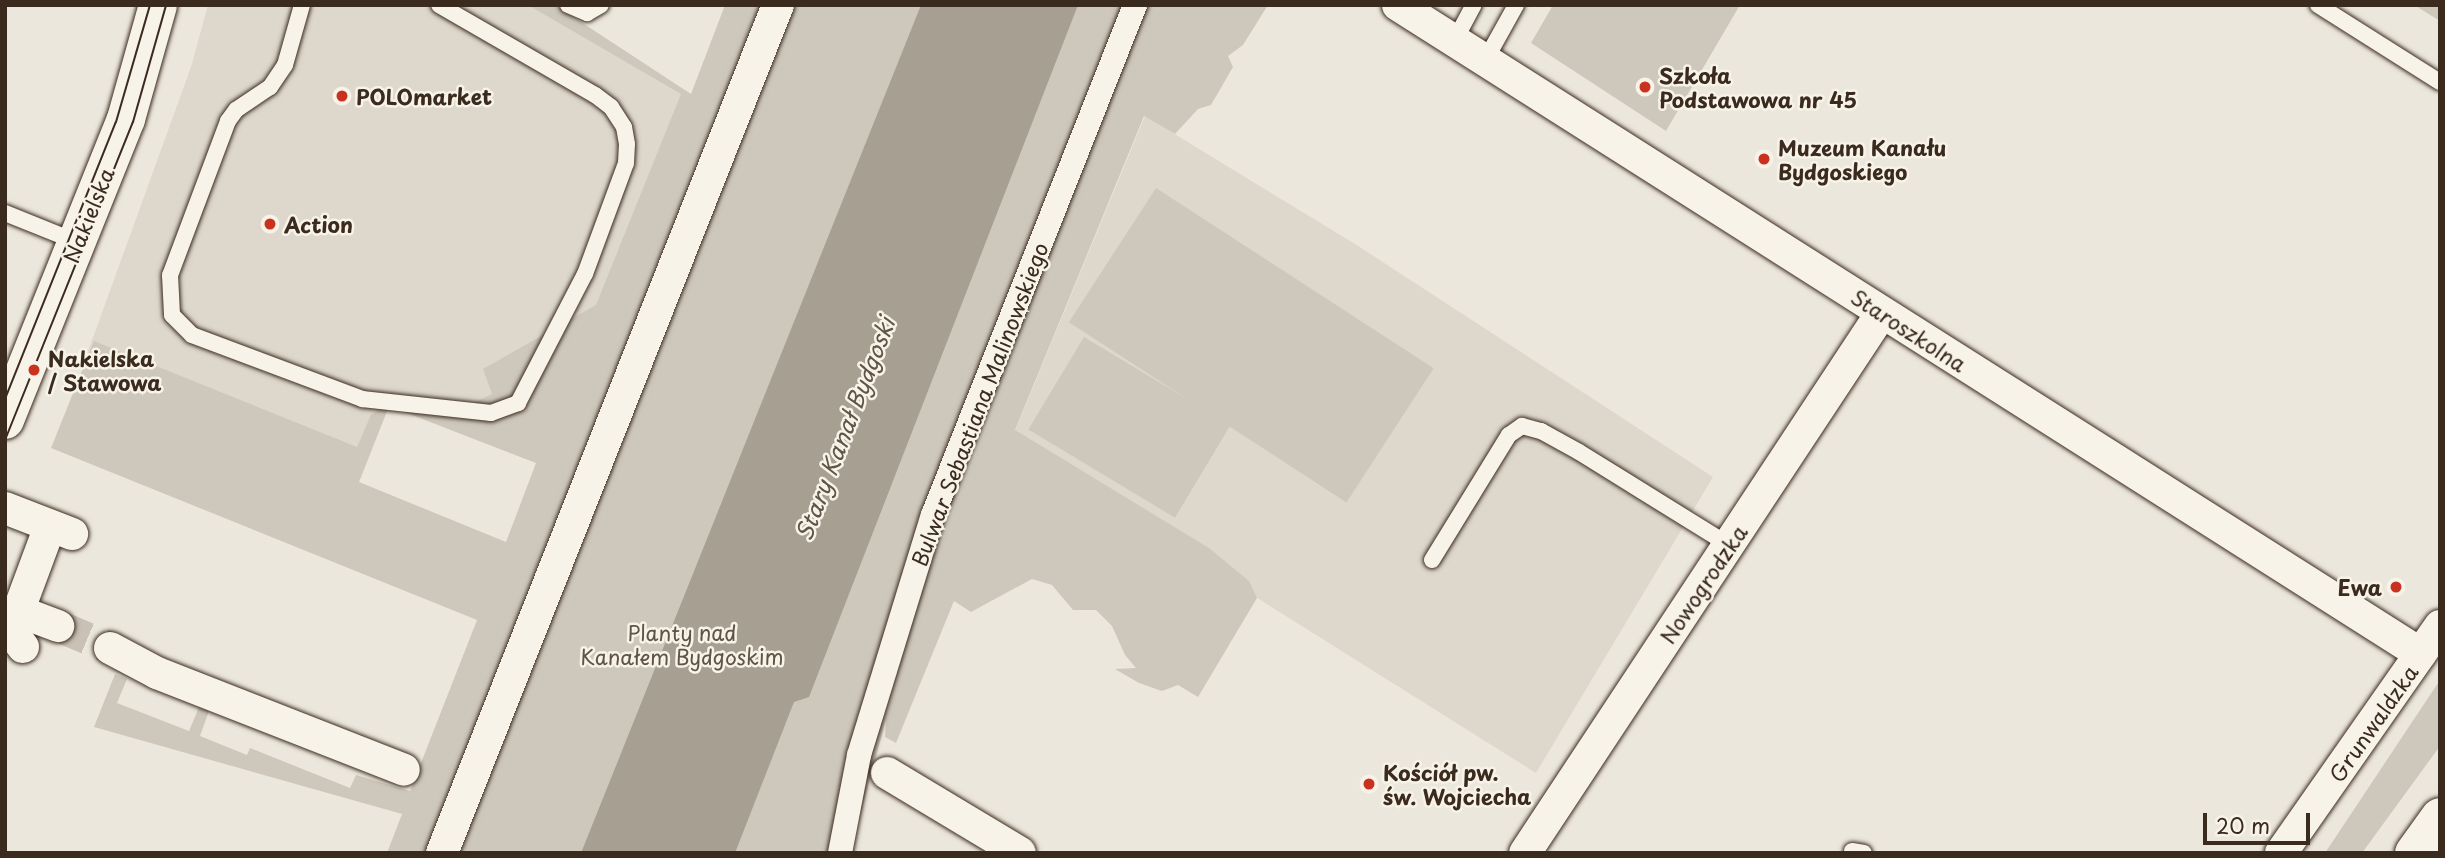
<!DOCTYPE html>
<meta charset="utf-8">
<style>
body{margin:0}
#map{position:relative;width:2445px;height:858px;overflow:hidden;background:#ece7dc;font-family:"Playpen Sans",sans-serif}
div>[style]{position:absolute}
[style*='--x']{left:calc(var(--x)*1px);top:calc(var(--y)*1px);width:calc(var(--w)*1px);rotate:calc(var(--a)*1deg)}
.built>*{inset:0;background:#ddd7cc}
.green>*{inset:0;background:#cec8bc;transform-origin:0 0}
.water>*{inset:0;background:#a89f93}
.minor-tunnel>*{height:32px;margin-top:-16px;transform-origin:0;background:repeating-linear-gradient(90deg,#c9c1b6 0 32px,transparent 0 48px)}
.roads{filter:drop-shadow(0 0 2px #3b2a1e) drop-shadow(0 0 2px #3b2a1e)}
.service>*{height:16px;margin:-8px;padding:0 8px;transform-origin:8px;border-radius:8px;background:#f7f3e8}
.pedestrian>*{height:24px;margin:-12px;padding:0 12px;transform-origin:12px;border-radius:12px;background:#f7f3e8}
.minor>*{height:32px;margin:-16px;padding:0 16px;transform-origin:16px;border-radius:16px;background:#f7f3e8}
.secondary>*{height:38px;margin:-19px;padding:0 19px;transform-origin:19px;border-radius:19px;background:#f7f3e8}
.tram>*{height:2px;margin:-1px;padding:0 1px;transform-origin:1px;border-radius:1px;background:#3b2a1e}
.dots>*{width:19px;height:19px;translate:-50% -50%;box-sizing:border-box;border:4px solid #f7f3e8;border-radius:50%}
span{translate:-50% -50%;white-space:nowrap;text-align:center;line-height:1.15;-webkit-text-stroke:5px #f7f3e8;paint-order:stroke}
.poi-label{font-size:21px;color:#3b2a1e;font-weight:700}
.left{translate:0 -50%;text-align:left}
.right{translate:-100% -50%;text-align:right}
.street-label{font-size:21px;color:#3b2a1e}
.park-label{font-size:21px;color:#605246}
.water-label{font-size:23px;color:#615347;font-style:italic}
.frame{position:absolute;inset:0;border:7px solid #3b2a1e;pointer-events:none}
.scale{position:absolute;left:2203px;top:813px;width:107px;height:32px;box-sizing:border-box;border:4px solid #3b2a1e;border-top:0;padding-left:9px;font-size:21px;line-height:24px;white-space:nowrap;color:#3b2a1e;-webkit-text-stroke:5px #f7f3e8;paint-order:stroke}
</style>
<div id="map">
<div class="built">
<i style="clip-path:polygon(208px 5px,555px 5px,691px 95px,537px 463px,389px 406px,359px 482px,82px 368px,191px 67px)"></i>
<i style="clip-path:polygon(1145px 116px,1355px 244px,1713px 477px,1536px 773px,1010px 443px)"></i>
</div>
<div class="green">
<i style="clip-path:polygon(evenodd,528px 5px,555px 5px,691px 94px,725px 5px,1268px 5px,1243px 45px,1228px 56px,1233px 67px,1211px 105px,1198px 109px,1175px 134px,1144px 116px,1015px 430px,1209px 548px,1249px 581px,1257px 598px,1198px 697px,1178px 685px,1162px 691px,1139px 683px,1115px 669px,1136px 668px,1125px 655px,1112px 626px,1096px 610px,1073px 610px,1052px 585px,1032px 579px,971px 612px,954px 601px,896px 743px,885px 737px,886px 720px,850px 853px,387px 853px,402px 814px,94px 727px,115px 674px,127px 679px,117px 703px,189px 731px,199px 707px,209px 711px,200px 736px,247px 755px,250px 748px,350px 788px,356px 775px,410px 791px,477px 620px,51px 448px,94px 341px,357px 447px,371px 415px,388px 404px,410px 403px,449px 415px,492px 394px,483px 369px,596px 305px,681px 94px,528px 5px,389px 406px,536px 463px,506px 542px,359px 482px,389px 406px)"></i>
<i style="clip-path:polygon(1553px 5px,1740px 5px,1666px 131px,1531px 43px)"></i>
<i style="clip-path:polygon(2414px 5px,2440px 5px,2440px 21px)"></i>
<i style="left:1156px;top:188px;width:331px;height:160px;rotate:33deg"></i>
<i style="left:1084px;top:337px;width:171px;height:108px;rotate:31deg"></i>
<i style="clip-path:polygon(2440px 680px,2440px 746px,2362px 853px,2325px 853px)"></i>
</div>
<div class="water">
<i style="clip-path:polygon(921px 5px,1078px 5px,809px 697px,794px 702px,735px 853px,581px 853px)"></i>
</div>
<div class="minor-tunnel">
<i style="--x:58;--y:626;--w:56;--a:22.9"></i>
</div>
<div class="roads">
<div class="service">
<i style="--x:302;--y:5;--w:62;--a:105.8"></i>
<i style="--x:285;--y:65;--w:27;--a:124"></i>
<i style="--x:270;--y:87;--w:41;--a:145.9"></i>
<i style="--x:236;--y:110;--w:14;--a:126"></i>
<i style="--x:228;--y:121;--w:165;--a:110.6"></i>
<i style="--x:170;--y:275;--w:40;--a:87.1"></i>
<i style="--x:172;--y:315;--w:28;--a:45"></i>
<i style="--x:192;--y:335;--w:182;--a:20.6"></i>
<i style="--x:362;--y:399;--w:130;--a:6.2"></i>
<i style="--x:491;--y:413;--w:29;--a:-20"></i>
<i style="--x:518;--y:403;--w:145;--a:-62.6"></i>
<i style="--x:585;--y:274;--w:118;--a:-69.7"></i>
<i style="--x:626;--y:163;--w:19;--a:-87"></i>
<i style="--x:627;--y:144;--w:17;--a:-100"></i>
<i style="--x:624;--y:127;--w:24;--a:-123"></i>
<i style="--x:611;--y:107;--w:20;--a:-143"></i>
<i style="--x:595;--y:95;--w:180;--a:-150"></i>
<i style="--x:568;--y:5;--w:21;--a:23"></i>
<i style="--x:587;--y:13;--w:16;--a:-30"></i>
<i style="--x:2318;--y:5;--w:144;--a:32.3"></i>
<i style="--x:1455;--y:40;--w:40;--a:-62"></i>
<i style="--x:1486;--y:59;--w:62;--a:-60.9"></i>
<i style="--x:5;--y:213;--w:78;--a:21.9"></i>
<i style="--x:1432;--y:560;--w:147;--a:-58.4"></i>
<i style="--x:1509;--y:435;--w:16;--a:-35"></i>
<i style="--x:1522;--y:426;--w:20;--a:15"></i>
<i style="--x:1541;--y:431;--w:43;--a:28.9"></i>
<i style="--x:1579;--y:452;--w:176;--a:31.8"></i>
<i style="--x:1852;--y:851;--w:12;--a:9"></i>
</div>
<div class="pedestrian">
<i style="--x:840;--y:853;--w:100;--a:-79"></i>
<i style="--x:859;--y:755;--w:251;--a:-72.9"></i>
<i style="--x:933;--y:515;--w:549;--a:-68.39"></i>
</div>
<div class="minor">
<i style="--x:1398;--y:5;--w:1211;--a:32.39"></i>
<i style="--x:5;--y:508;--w:72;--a:21.2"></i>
<i style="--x:18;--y:611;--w:43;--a:20.6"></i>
<i style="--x:23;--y:647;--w:20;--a:-127"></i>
<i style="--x:11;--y:631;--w:112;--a:-69.6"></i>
<i style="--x:110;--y:648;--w:53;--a:28"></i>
<i style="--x:157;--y:673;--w:265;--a:21.4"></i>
<i style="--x:887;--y:773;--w:155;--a:31"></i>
<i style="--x:442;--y:853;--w:912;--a:-68.39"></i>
<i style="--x:1525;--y:853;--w:646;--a:-56.56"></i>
<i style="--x:2281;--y:853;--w:277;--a:-55"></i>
</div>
<div class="secondary">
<i style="--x:5;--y:420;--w:324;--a:-68.1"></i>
<i style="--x:126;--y:119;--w:118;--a:-74.3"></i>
<i style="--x:2414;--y:853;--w:44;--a:-54.2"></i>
</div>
</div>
<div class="tram">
<i style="--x:5;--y:399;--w:298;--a:-68.2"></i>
<i style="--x:116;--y:122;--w:122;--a:-73.8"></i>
<i style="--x:5;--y:440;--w:343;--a:-68.1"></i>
<i style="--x:133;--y:122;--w:122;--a:-74.2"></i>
</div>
<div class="dots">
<i style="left:1645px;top:87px;background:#c8321e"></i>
<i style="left:342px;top:96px;background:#c8321e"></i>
<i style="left:1764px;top:159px;background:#c8321e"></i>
<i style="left:270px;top:224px;background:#c8321e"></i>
<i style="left:34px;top:370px;background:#c8321e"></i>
<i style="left:2396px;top:587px;background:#c8321e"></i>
<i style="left:1369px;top:784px;background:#c8321e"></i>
</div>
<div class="poi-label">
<span class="left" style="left:1659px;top:87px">Szkoła<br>Podstawowa nr 45</span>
<span class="left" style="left:356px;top:96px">POLOmarket</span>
<span class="left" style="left:1778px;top:159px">Muzeum Kanału<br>Bydgoskiego</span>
<span class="left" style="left:284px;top:224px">Action</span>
<span class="left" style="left:48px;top:370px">Nakielska<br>/ Stawowa</span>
<span class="right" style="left:2382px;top:587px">Ewa</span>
<span class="left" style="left:1383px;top:784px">Kościół pw.<br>św. Wojciecha</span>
</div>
<div class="street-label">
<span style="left:88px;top:215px;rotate:-68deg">Nakielska</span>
<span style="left:1909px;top:330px;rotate:33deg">Staroszkolna</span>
<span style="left:979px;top:404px;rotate:-69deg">Bulwar Sebastiana Malinowskiego</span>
<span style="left:1703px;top:584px;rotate:-56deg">Nowogrodzka</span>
<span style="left:2373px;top:723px;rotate:-55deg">Grunwaldzka</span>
</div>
<div class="park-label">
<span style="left:682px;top:644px">Planty nad<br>Kanałem Bydgoskim</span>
</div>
<div class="water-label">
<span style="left:845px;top:429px;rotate:-69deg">Stary Kanał Bydgoski</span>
</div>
<div class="frame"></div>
<div class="scale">20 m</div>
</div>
